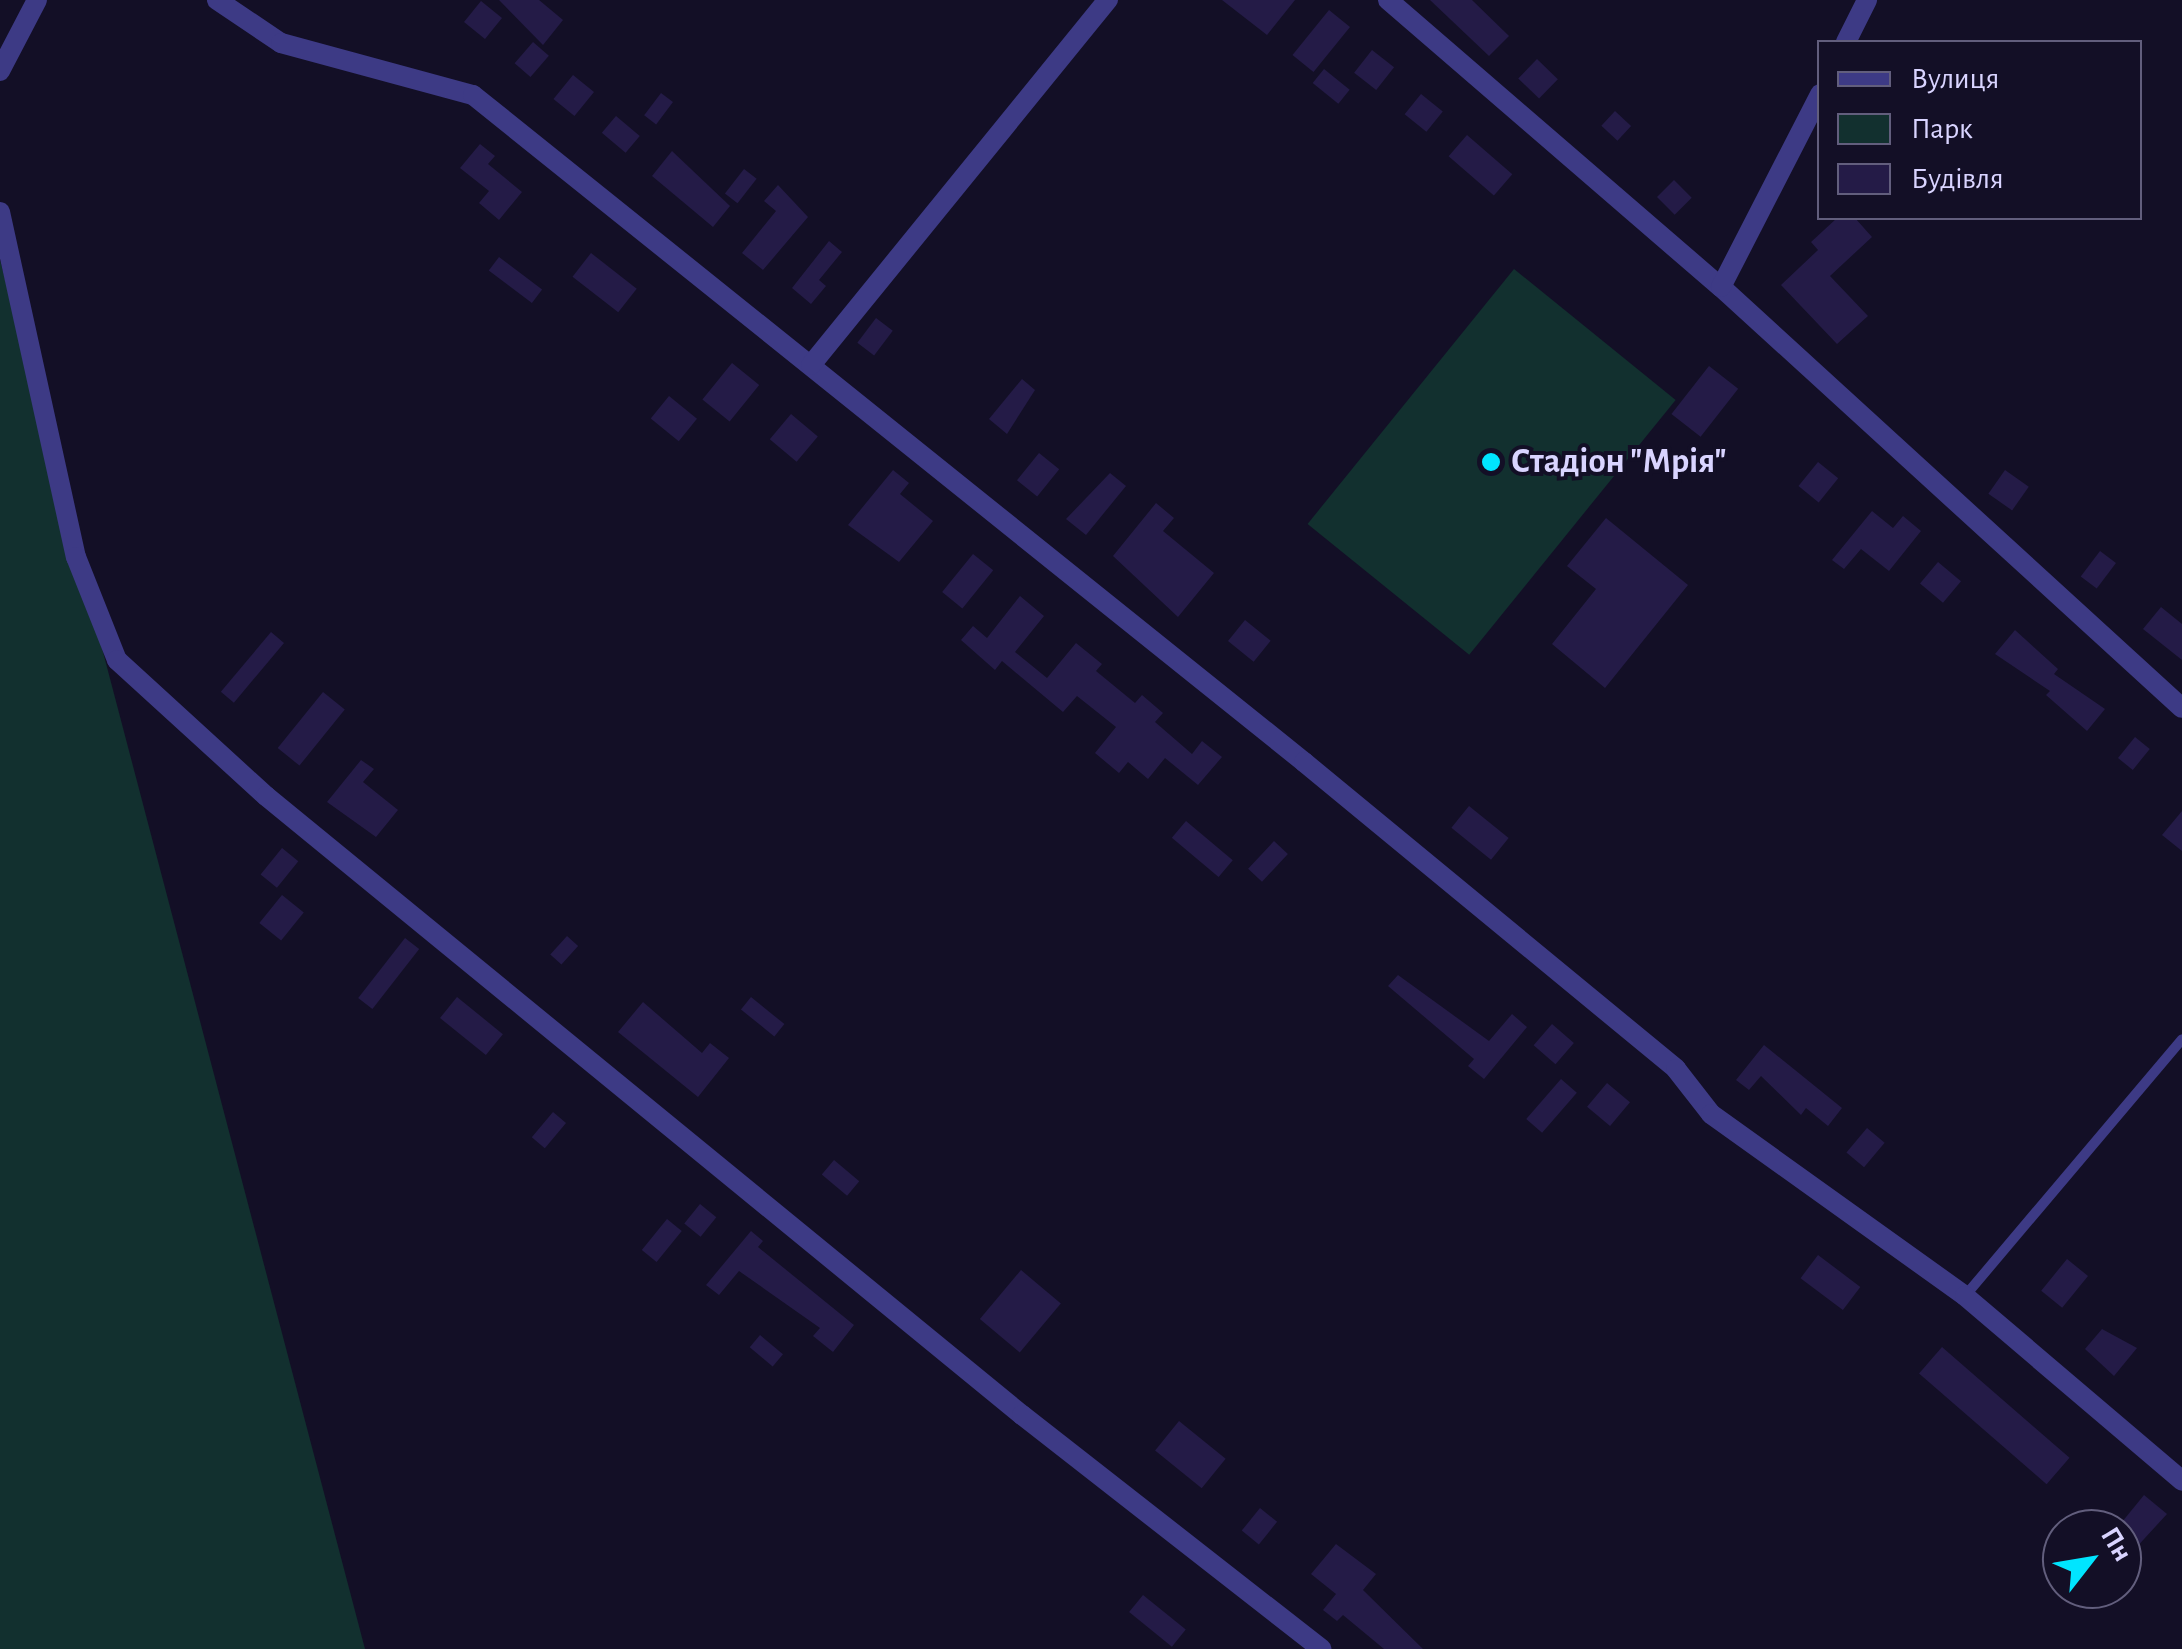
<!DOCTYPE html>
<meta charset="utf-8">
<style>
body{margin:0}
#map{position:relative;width:2182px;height:1649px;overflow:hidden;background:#130f26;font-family:"Alegreya Sans",sans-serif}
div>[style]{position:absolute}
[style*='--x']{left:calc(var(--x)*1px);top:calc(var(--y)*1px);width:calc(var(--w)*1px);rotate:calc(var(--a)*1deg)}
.green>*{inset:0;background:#12302f;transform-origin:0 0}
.building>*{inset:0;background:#241b47;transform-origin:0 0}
.service>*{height:10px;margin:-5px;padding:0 5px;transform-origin:5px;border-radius:5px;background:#3d3a85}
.minor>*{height:20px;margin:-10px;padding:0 10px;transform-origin:10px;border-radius:10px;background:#3d3a85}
.dots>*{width:28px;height:28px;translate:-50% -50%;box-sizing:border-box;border:5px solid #130f26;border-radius:50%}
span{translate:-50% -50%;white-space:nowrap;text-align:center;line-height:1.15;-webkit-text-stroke:8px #130f26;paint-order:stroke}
.poi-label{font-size:35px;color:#d9d4ff;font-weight:700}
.left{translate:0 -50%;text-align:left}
.legend{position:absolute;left:1817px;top:40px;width:325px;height:180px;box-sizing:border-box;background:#130f26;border:2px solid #625e7d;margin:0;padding:12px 18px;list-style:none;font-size:30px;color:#d9d4ff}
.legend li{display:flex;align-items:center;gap:20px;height:50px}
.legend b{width:50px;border:2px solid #625e7d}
.north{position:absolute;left:2042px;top:1509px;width:100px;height:100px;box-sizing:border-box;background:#130f26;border:2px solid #625e7d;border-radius:50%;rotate:59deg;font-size:28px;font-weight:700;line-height:40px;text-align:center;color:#d9d4ff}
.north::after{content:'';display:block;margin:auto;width:35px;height:45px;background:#00e5ff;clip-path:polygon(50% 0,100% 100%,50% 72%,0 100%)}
</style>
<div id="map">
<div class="green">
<i style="clip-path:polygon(0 260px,365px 1649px,0 1649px)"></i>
<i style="left:1514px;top:269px;width:208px;height:328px;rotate:39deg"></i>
</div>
<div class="building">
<i style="clip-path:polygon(499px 0,539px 0,563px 20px,543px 45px)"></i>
<i style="clip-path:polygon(1222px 0,1295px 0,1267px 35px)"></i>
<i style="clip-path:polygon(1430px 0,1472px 0,1509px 36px,1489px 56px)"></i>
<i style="left:481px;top:1px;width:27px;height:27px;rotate:39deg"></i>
<i style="left:1329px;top:10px;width:27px;height:58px;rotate:39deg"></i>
<i style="left:533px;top:42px;width:21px;height:28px;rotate:41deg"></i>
<i style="left:1372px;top:50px;width:28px;height:29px;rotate:38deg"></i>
<i style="left:1537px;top:59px;width:29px;height:27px;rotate:44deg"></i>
<i style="left:1324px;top:69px;width:33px;height:18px;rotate:39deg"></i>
<i style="left:573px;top:75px;width:27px;height:31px;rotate:39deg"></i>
<i style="left:661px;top:93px;width:15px;height:28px;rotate:37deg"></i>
<i style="left:1421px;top:94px;width:28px;height:26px;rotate:39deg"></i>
<i style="left:1615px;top:111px;width:22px;height:20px;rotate:43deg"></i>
<i style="left:616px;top:116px;width:31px;height:22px;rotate:40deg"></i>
<i style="left:1467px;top:135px;width:60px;height:28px;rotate:41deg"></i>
<i style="clip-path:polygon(480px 144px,495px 156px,488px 164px,522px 192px,499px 220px,479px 203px,489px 191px,460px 168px)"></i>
<i style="clip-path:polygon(672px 151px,730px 206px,713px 227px,652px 176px)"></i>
<i style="left:744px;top:169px;width:16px;height:31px;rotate:38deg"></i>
<i style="left:1674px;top:180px;width:25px;height:24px;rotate:45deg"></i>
<i style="clip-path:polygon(778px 185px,808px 217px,763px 270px,742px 253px,776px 211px,764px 201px)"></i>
<i style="clip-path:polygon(1837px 218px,1855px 218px,1872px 237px,1830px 276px,1868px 316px,1837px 344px,1781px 285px,1818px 250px,1811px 242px)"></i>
<i style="clip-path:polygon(829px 241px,842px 252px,819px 280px,826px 286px,811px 304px,792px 288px)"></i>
<i style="left:591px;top:253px;width:58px;height:30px;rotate:38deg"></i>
<i style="left:499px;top:257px;width:54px;height:17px;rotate:37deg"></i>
<i style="left:876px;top:318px;width:21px;height:31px;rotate:37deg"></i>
<i style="left:732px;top:363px;width:35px;height:47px;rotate:39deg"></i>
<i style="left:1709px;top:366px;width:37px;height:61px;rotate:38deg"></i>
<i style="clip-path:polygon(1022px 379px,1035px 390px,1007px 434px,989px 419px)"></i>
<i style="left:669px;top:396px;width:36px;height:29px;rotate:39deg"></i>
<i style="left:791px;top:414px;width:35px;height:33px;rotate:40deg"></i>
<i style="left:1039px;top:453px;width:26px;height:35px;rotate:39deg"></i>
<i style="left:1818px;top:462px;width:26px;height:31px;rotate:39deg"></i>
<i style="clip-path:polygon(893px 470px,909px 483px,900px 494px,933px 521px,899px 562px,848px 525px)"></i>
<i style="left:2005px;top:470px;width:29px;height:29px;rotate:35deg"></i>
<i style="clip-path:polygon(1110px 473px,1126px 486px,1086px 535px,1066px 519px)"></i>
<i style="clip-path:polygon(1156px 503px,1174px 518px,1163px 531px,1214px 573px,1178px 617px,1113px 556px)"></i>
<i style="clip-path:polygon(1872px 511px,1893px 528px,1903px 516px,1921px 531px,1889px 571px,1861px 549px,1844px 569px,1832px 560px)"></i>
<i style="clip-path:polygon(1606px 518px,1688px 585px,1605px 688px,1552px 644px,1596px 589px,1567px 566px)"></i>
<i style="left:2100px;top:551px;width:20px;height:32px;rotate:37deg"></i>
<i style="left:973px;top:554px;width:26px;height:49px;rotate:39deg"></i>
<i style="left:1938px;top:562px;width:30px;height:28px;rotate:40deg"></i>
<i style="clip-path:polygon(1020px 596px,1044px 616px,1015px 652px,1047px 678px,1076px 643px,1102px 664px,1096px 671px,1135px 703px,1142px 695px,1163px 713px,1155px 722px,1192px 754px,1202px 741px,1222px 757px,1198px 785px,1165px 758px,1148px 779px,1128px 762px,1119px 773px,1095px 753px,1116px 727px,1077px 696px,1063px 712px,1002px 661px,995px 670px,961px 640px,973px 626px,987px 638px)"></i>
<i style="clip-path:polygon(2161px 607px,2182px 624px,2182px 660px,2143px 629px)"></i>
<i style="left:1245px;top:620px;width:33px;height:27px;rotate:39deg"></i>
<i style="clip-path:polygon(2015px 630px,2058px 669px,2054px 674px,2105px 709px,2087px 731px,2046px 695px,2050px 691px,1995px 654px)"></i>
<i style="left:271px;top:632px;width:17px;height:78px;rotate:40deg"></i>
<i style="left:323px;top:692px;width:28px;height:72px;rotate:39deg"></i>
<i style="left:2135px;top:737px;width:19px;height:27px;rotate:39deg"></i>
<i style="clip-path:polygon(361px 760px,374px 769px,363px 782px,398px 810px,376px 837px,327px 802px)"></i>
<i style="left:1469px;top:806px;width:51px;height:28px;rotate:39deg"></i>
<i style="clip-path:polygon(2182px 811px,2182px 851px,2162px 835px)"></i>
<i style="left:1186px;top:821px;width:61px;height:22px;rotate:40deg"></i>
<i style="left:1274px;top:841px;width:19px;height:38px;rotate:43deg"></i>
<i style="left:282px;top:848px;width:21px;height:34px;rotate:39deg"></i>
<i style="left:282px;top:895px;width:28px;height:36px;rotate:39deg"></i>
<i style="left:567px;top:936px;width:15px;height:25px;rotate:42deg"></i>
<i style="left:405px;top:938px;width:18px;height:76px;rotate:38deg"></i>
<i style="clip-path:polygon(1398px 975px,1489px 1041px,1512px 1014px,1527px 1027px,1484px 1079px,1468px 1066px,1474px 1059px,1388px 986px)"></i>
<i style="left:457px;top:997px;width:59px;height:27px;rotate:39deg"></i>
<i style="left:751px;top:997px;width:43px;height:16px;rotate:39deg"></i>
<i style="clip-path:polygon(643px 1002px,702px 1053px,710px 1043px,729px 1058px,698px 1097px,618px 1032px)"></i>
<i style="left:1552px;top:1024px;width:29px;height:28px;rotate:41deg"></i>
<i style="clip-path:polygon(1764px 1045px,1842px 1108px,1828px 1126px,1806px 1108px,1801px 1115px,1761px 1076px,1749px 1090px,1736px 1080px)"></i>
<i style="left:1561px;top:1079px;width:21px;height:53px;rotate:41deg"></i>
<i style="left:1607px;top:1083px;width:30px;height:31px;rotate:40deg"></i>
<i style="left:553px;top:1112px;width:17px;height:33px;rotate:40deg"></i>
<i style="left:1867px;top:1128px;width:23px;height:32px;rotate:40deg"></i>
<i style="left:834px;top:1160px;width:33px;height:19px;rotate:40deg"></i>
<i style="left:700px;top:1204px;width:21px;height:25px;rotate:39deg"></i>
<i style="left:667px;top:1219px;width:19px;height:40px;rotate:39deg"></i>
<i style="clip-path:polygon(751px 1231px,763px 1241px,758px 1247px,854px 1325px,833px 1352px,813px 1336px,820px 1328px,739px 1271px,719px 1295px,706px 1285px)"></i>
<i style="left:1818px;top:1255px;width:53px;height:29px;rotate:37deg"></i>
<i style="left:2067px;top:1259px;width:27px;height:41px;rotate:39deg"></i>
<i style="left:1021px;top:1270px;width:52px;height:64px;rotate:40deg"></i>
<i style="clip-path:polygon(2102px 1329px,2137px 1348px,2114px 1376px,2085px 1349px)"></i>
<i style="left:760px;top:1335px;width:30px;height:16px;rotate:40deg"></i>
<i style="left:1942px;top:1347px;width:169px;height:35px;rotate:41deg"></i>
<i style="left:1179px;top:1421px;width:60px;height:38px;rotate:39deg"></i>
<i style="clip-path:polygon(2144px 1495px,2167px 1514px,2122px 1563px,2122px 1522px)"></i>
<i style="left:1260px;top:1508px;width:22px;height:29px;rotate:39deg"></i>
<i style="clip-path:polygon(1336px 1544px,1376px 1574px,1363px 1590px,1423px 1649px,1384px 1649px,1343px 1615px,1337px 1621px,1323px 1610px,1336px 1594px,1311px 1574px)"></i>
<i style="left:1143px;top:1595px;width:55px;height:22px;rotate:39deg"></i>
</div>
<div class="service">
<i style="--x:1965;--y:1296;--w:336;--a:-49.8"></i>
</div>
<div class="minor">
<i style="--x:217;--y:0;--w:77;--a:33.9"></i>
<i style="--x:281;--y:43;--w:199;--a:15.2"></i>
<i style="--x:473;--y:95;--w:1066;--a:38.75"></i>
<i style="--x:1304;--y:762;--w:482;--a:39.5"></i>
<i style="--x:1676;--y:1069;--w:57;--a:52.1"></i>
<i style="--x:1711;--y:1114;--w:312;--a:35.6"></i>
<i style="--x:1965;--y:1296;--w:285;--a:40.4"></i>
<i style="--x:1388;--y:0;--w:440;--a:40.8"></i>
<i style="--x:1721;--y:287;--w:624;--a:42.4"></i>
<i style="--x:1846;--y:42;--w:47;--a:-63.4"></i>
<i style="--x:0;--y:71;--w:80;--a:-62.5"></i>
<i style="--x:0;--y:212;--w:353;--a:77.6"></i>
<i style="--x:76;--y:557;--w:111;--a:68.3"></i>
<i style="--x:117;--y:660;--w:202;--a:42.4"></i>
<i style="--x:266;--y:796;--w:977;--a:39.31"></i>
<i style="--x:1022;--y:1415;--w:380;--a:38"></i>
<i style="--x:1721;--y:287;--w:217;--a:-62.8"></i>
<i style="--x:811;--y:365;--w:471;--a:-50.9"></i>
</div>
<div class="dots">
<i style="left:1491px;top:462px;background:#00e5ff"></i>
</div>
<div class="poi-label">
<span class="left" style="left:1511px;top:462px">Стадіон "Мрія"</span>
</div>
<ul class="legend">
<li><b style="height:12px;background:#3d3a85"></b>Вулиця</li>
<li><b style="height:28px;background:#12302f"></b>Парк</li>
<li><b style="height:28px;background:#241b47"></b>Будівля</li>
</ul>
<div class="north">Пн</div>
</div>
